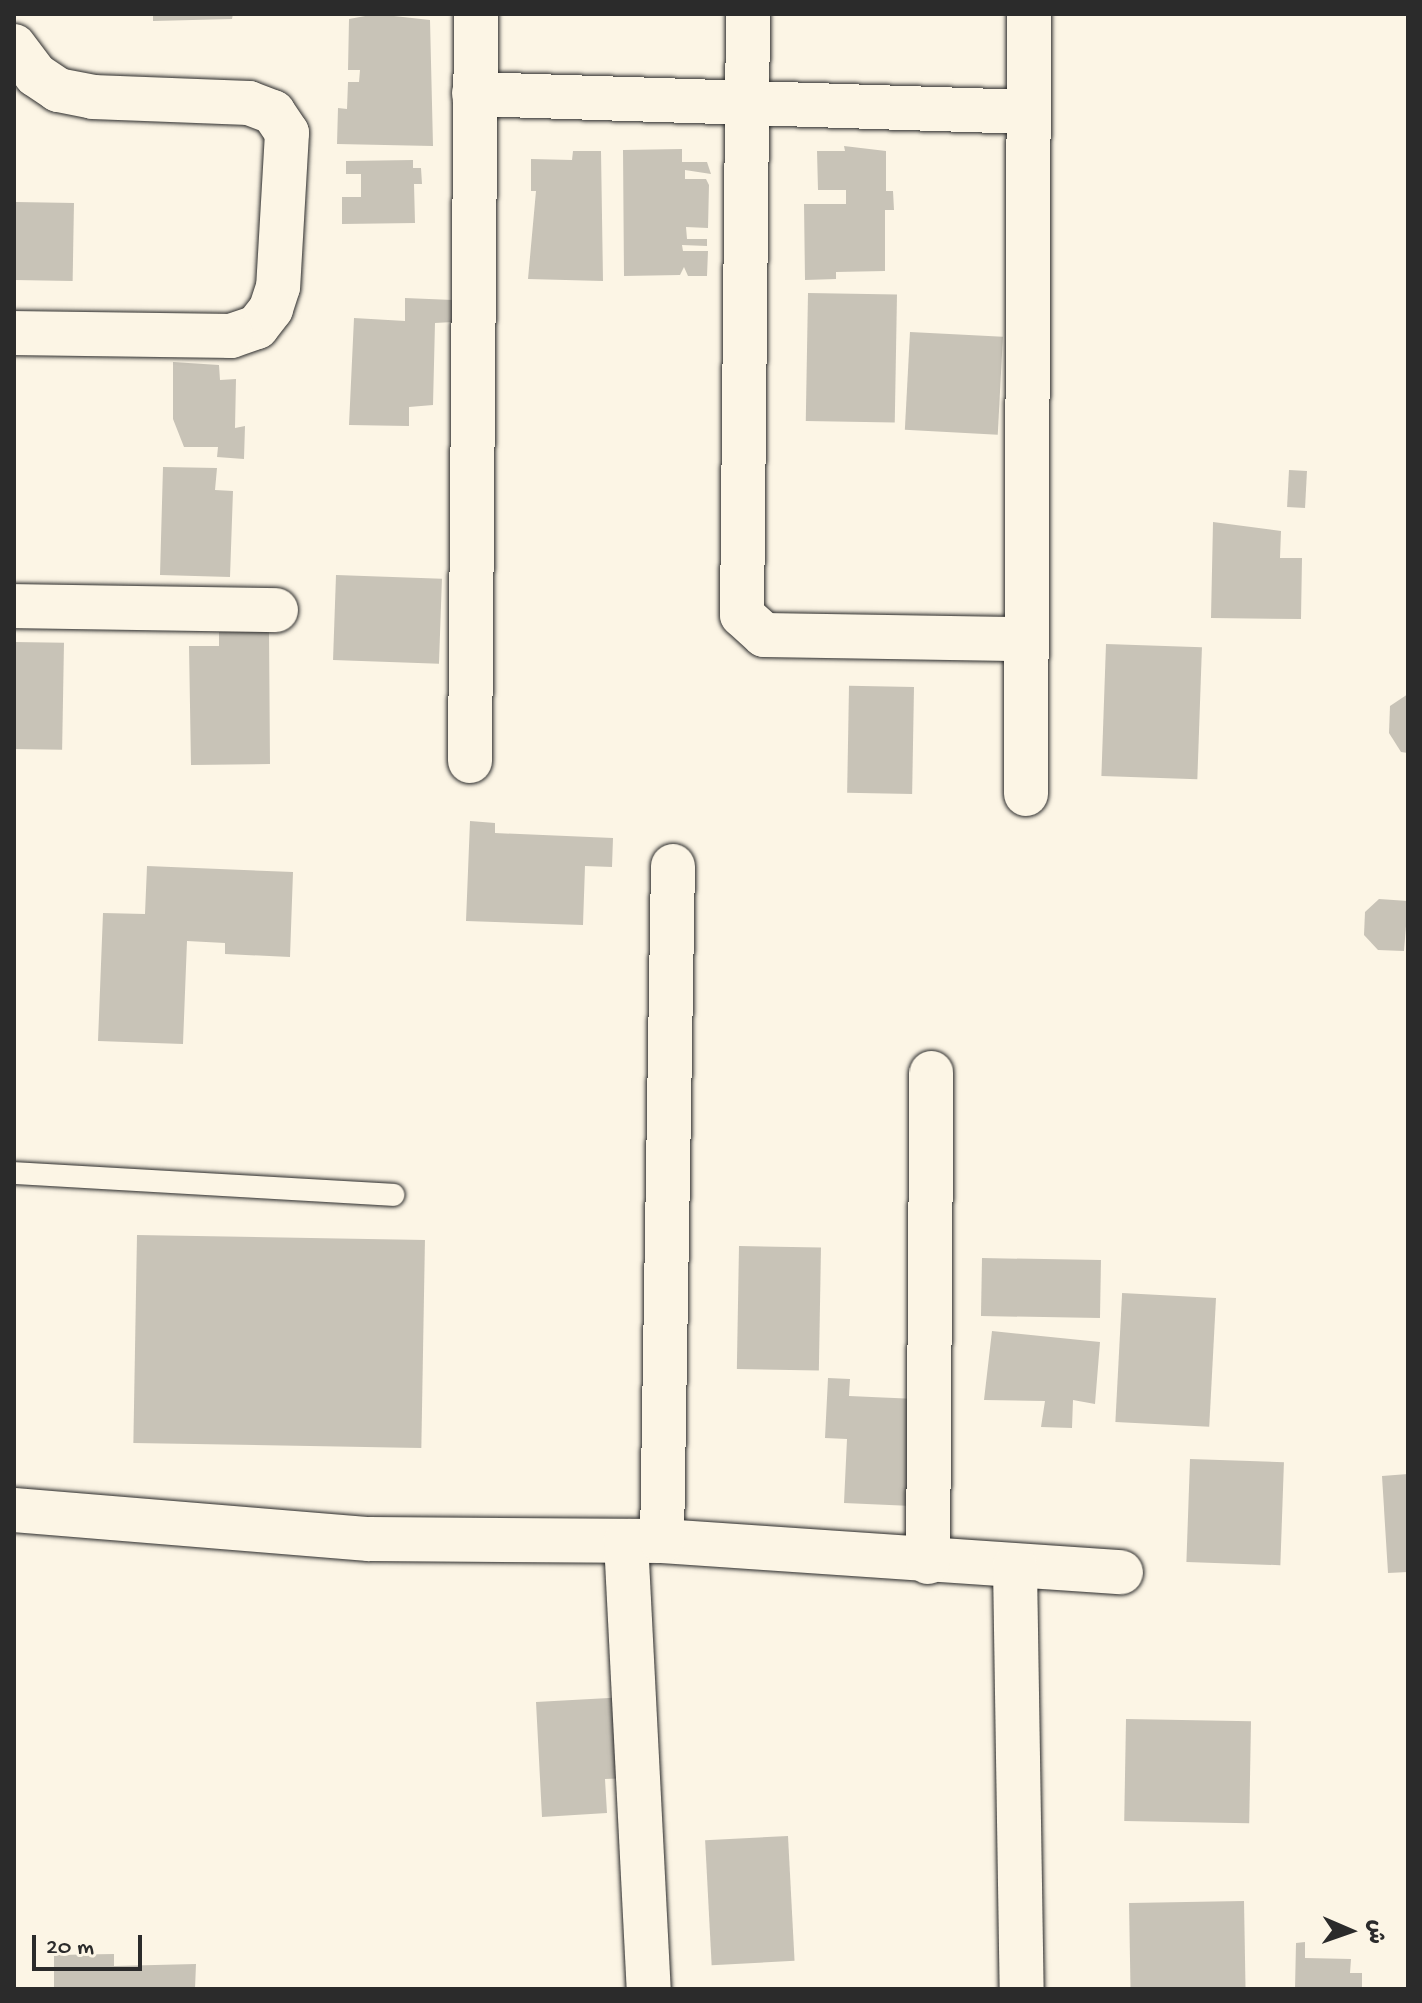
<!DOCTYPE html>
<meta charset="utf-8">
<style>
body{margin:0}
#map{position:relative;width:1422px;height:2003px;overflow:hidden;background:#fcf5e5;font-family:"Gochi Hand","Playpen Sans Arabic",sans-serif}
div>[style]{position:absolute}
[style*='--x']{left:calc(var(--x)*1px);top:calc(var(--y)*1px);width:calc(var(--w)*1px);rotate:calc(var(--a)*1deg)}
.building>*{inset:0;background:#c8c3b7;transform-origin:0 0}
.roads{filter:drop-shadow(0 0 2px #2b2b2b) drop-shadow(0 0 2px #2b2b2b)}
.service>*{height:22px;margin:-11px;padding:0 11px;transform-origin:11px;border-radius:11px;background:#fcf5e5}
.minor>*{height:44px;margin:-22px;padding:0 22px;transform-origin:22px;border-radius:22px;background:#fcf5e5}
span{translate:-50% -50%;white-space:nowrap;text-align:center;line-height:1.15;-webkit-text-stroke:6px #fcf5e5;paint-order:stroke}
.frame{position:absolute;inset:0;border:16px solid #2b2b2b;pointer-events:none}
.north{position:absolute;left:1310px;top:1891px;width:80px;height:80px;-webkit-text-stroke:6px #fcf5e5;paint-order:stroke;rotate:92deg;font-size:22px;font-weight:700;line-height:32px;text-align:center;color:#2b2b2b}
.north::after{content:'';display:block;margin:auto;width:28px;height:36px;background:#2b2b2b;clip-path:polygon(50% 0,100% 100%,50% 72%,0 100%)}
.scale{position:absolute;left:32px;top:1935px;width:110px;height:36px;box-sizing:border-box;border:4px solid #2b2b2b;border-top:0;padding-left:10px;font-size:24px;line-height:28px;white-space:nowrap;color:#2b2b2b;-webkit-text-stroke:6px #fcf5e5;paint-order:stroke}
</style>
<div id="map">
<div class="building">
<i style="clip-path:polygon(153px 14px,233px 14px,232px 19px,153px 21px)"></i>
<i style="clip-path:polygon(376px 14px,430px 20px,433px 146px,337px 144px,338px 108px,347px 109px,348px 82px,359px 82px,360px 70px,348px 70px,349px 19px)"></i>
<i style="clip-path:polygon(844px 146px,886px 151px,886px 191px,893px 191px,894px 210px,885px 210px,885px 271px,836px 272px,836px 279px,805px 280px,804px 204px,846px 204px,846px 190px,818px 190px,817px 151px,845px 151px)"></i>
<i style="clip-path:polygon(682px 149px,682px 162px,707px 162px,711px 174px,685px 170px,685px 179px,706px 179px,709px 185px,708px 228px,686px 227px,687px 239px,707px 239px,707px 246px,682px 245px,683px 251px,708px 251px,707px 276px,688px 276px,684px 267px,680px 275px,624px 276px,623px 150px)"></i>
<i style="clip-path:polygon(573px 151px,601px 151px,603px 281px,528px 279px,536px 191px,531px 191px,531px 159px,572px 160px)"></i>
<i style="clip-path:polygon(413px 160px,413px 168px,421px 168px,422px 184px,414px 184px,415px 223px,342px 224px,342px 197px,361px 197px,361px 174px,346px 174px,346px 161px)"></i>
<i style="left:16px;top:202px;width:58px;height:78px;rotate:1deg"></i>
<i style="left:808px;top:293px;width:89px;height:128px;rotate:1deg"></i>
<i style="clip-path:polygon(405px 298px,453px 300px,453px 322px,435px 323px,433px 405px,409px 407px,409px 426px,349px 425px,354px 318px,405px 321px)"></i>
<i style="left:910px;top:332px;width:93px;height:98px;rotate:3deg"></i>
<i style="clip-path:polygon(173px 362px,219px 365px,220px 380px,236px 379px,235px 428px,245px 426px,244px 459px,217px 457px,218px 447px,184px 447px,173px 419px)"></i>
<i style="clip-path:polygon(163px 467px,217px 468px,215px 490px,233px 491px,230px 577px,160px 575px)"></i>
<i style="left:1289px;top:470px;width:18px;height:37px;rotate:3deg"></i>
<i style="clip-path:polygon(1213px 522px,1281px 531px,1280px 558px,1302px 558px,1301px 619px,1211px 618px)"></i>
<i style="left:336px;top:575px;width:106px;height:85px;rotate:2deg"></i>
<i style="clip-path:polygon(269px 631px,270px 764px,191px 765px,189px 646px,219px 646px,219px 632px)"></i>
<i style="left:14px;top:642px;width:50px;height:107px;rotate:1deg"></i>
<i style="left:1106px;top:644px;width:96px;height:132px;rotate:2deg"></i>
<i style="left:914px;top:687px;width:107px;height:65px;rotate:91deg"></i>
<i style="clip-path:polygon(1408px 694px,1408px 753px,1401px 752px,1389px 733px,1390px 706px)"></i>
<i style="clip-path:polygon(470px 821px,495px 823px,495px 833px,613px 838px,612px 867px,585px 866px,583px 925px,466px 921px)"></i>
<i style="clip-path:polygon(147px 866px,293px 872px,290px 957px,225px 954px,225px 943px,187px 941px,183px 1044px,98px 1041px,103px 913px,145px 914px)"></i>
<i style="clip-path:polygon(1379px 899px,1408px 901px,1404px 951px,1378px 950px,1364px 935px,1365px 912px)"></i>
<i style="left:137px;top:1235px;width:288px;height:208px;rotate:1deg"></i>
<i style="left:739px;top:1246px;width:82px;height:123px;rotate:1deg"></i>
<i style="left:982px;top:1258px;width:119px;height:58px;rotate:1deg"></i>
<i style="left:1216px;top:1298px;width:129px;height:94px;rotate:93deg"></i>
<i style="clip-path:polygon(992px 1331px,1100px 1342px,1095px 1404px,1073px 1400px,1072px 1428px,1041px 1427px,1045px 1401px,984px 1400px)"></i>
<i style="clip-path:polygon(828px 1378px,850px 1379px,849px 1396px,917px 1399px,912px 1506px,844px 1503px,847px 1439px,825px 1438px)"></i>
<i style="left:1190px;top:1459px;width:94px;height:103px;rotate:2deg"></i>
<i style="clip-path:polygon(1408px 1474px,1408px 1572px,1388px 1573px,1382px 1476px)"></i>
<i style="clip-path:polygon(627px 1697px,631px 1778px,605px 1779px,607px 1813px,542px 1817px,536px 1702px)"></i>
<i style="left:1126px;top:1719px;width:125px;height:102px;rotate:1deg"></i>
<i style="left:788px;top:1836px;width:125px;height:83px;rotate:87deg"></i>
<i style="left:1244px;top:1901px;width:88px;height:115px;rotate:89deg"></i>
<i style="clip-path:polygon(1305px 1942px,1305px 1958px,1351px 1959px,1350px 1973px,1362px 1973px,1362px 1989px,1295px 1989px,1296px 1943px)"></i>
<i style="clip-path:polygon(114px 1954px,114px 1966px,196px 1964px,195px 1989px,54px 1989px,54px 1955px)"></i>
</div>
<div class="roads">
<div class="service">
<i style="--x:14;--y:1173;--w:380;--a:3.3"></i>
</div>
<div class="minor">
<i style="--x:748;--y:14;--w:601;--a:90.57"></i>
<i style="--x:742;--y:615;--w:30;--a:42"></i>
<i style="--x:764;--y:635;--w:263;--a:0.9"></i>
<i style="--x:14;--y:46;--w:36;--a:53"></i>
<i style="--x:36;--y:75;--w:27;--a:34"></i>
<i style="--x:58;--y:90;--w:36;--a:11"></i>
<i style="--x:93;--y:97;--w:156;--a:2.2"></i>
<i style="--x:249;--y:103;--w:26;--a:21"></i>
<i style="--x:273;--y:112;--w:25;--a:56"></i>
<i style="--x:287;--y:133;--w:154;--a:93.3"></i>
<i style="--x:278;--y:287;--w:23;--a:108"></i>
<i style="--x:271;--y:309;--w:23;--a:128"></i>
<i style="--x:257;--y:327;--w:28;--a:161"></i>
<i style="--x:231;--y:336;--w:217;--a:-179.2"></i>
<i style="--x:474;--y:94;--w:555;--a:1.86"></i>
<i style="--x:14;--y:606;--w:262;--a:0.9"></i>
<i style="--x:470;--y:761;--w:747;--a:-89.54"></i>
<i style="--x:1026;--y:794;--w:780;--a:-89.78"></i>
<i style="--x:14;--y:1510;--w:356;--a:4.7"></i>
<i style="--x:369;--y:1539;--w:293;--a:0.4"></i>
<i style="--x:662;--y:1541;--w:460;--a:3.9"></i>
<i style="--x:626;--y:1541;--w:449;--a:87.1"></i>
<i style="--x:662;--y:1541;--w:675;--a:-89.07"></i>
<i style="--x:928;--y:1562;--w:489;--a:-89.6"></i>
<i style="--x:1015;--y:1566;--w:423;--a:89.1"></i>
</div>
</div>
<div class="frame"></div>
<div class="north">ش</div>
<div class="scale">20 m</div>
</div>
